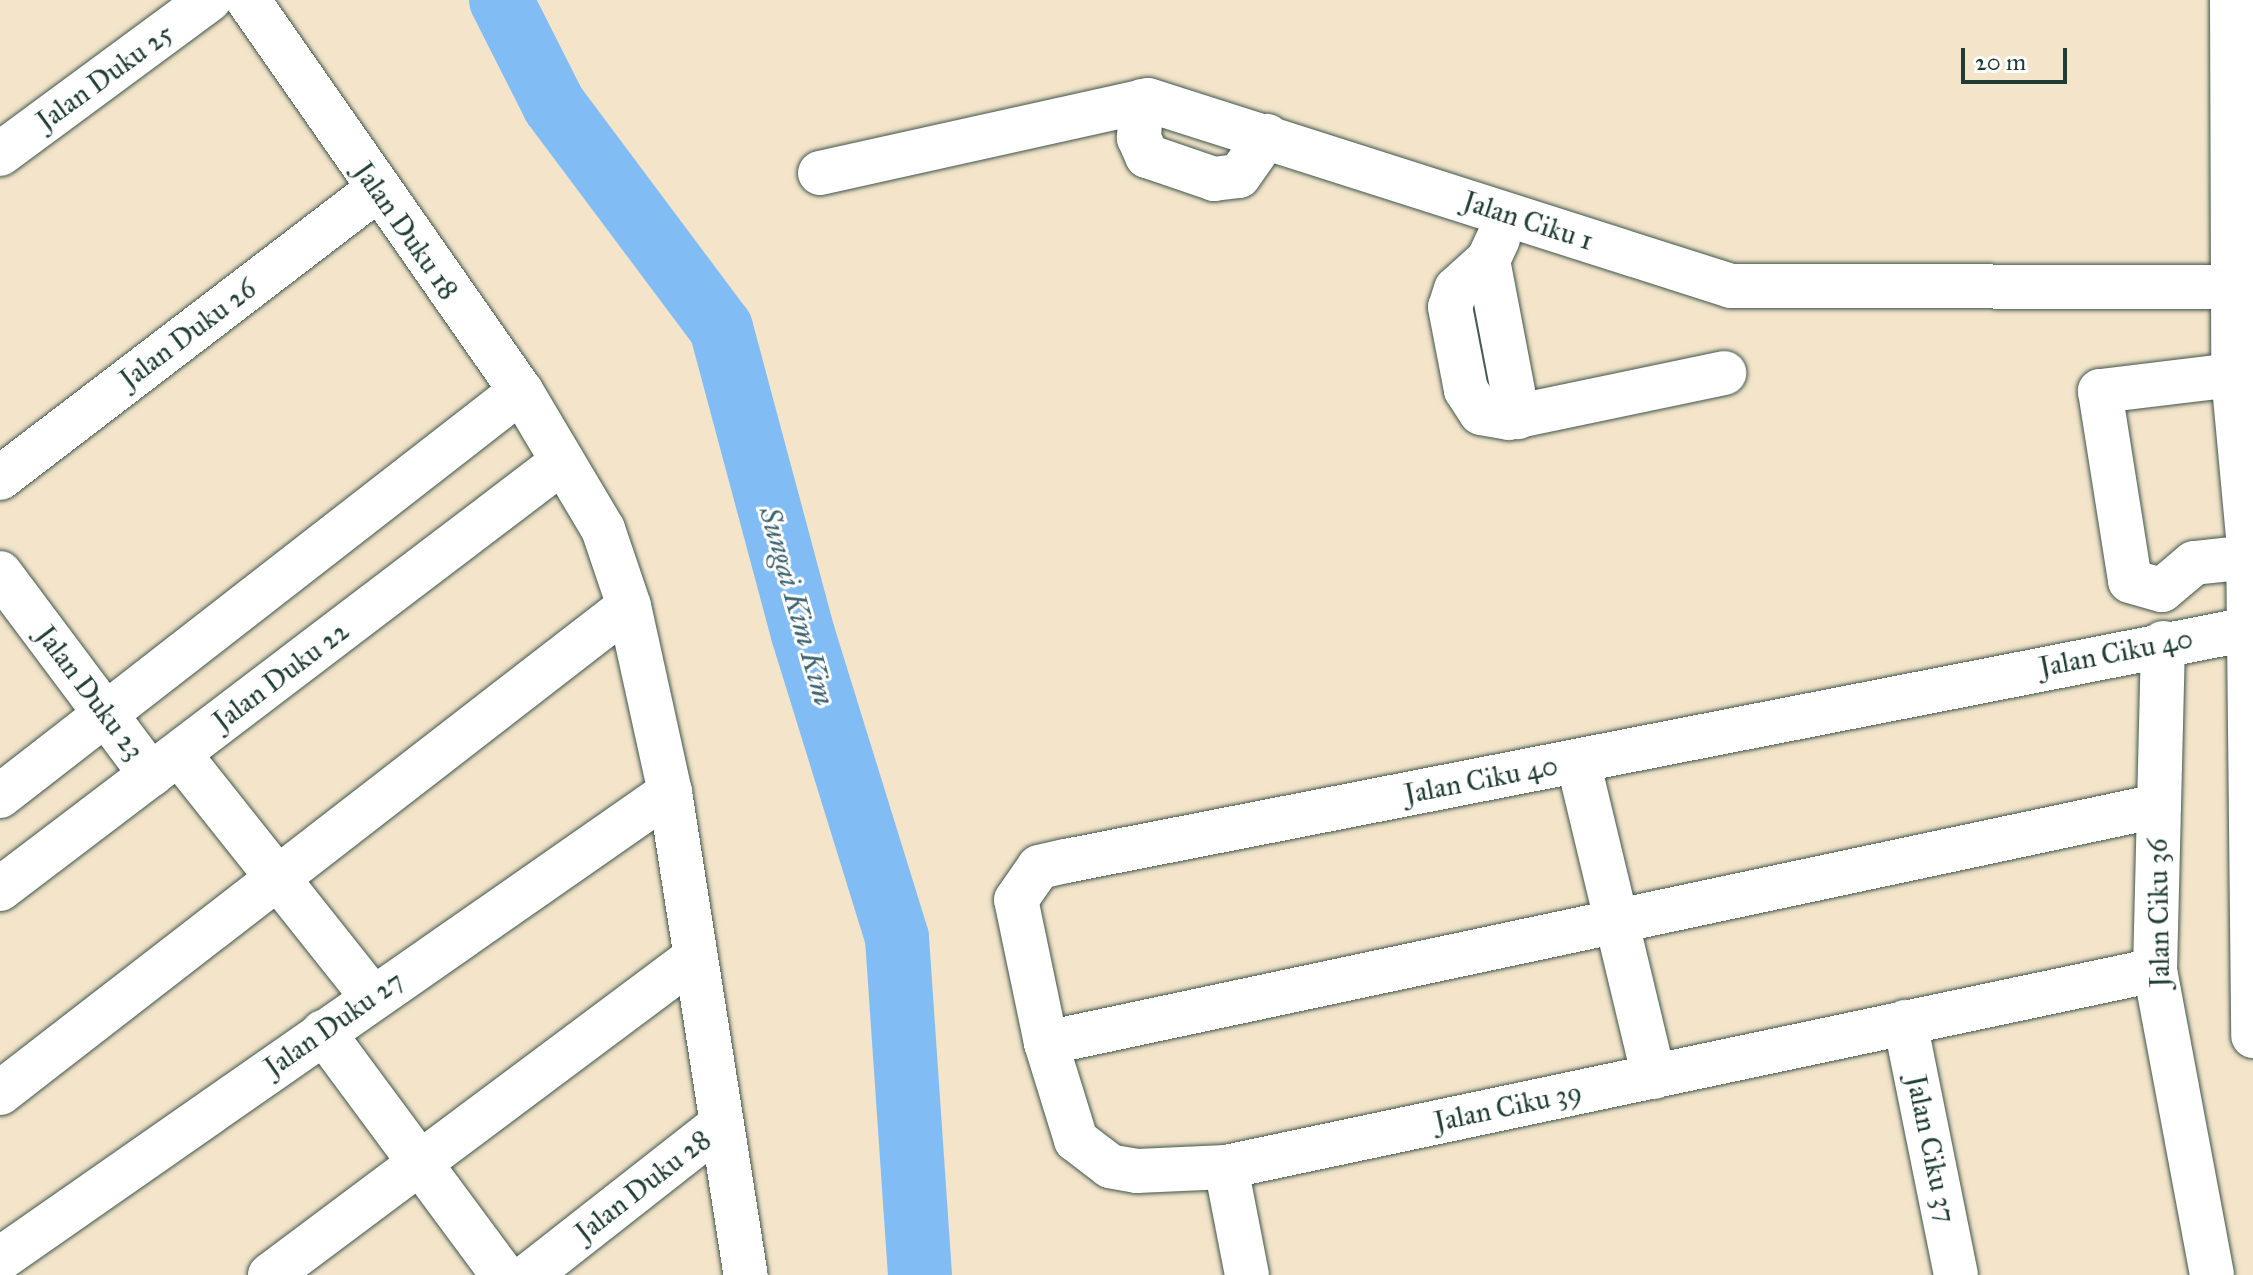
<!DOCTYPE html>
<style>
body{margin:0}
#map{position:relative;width:2253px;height:1275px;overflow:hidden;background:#f3e4ca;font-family:"IM FELL Great Primer",serif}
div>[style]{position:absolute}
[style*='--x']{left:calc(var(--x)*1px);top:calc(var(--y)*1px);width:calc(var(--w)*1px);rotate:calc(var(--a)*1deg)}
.river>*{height:64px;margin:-32px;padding:0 32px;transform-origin:32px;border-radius:32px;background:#81bdf4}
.roads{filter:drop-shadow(0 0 2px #3f564a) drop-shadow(0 0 2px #3f564a)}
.minor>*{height:44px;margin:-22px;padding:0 22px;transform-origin:22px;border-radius:22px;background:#fff}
span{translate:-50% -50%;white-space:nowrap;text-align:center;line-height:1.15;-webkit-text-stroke:6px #fff;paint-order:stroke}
.street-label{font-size:28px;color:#1f3d34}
.water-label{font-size:30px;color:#3c636e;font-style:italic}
.scale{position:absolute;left:1961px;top:48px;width:106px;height:36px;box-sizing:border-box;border:4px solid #1f3d34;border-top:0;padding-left:10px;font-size:24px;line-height:28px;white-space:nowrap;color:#1f3d34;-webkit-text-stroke:6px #fff;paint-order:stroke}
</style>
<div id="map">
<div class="river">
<i style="--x:501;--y:0;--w:118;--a:63.2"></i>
<i style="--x:554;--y:105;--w:279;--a:53.2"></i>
<i style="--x:721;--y:328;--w:317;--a:75"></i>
<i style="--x:803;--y:634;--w:318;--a:72.8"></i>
<i style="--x:897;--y:938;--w:338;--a:86.1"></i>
</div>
<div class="roads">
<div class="minor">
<i style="--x:248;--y:0;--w:477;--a:55.1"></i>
<i style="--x:521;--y:391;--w:161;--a:59.3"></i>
<i style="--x:603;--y:529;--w:81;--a:71.3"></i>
<i style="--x:629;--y:606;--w:190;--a:77.6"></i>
<i style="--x:670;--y:792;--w:489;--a:81.1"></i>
<i style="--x:2232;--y:0;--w:375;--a:89.8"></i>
<i style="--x:2233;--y:375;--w:163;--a:84.7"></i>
<i style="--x:2248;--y:537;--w:499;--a:89.4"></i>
<i style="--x:1142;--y:101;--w:37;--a:95"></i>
<i style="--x:1139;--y:138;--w:20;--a:66"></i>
<i style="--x:1147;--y:156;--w:71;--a:18.9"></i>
<i style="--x:1214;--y:179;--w:25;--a:-7"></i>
<i style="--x:1239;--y:176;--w:49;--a:-55"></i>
<i style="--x:0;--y:154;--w:260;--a:-36.4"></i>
<i style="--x:820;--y:173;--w:336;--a:-12.5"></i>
<i style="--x:1148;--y:100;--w:612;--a:17.69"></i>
<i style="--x:1731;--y:286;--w:522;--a:0.11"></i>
<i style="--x:1498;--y:239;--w:23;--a:115"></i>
<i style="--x:1488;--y:260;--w:160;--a:79.2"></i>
<i style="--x:1488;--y:260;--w:43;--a:137.8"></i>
<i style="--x:1456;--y:289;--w:19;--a:108"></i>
<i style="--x:1450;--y:307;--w:85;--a:79.1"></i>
<i style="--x:1466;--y:390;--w:27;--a:57"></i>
<i style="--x:1481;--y:413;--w:28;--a:10"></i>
<i style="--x:1509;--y:418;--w:220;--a:-11.8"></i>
<i style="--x:2233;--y:375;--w:134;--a:173.1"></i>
<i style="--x:2100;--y:391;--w:192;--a:81"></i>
<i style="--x:2130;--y:581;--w:33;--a:16"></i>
<i style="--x:2162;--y:590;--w:42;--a:-40.2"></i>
<i style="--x:2194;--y:563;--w:55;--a:-6.2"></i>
<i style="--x:0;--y:478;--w:472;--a:-37.4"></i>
<i style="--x:0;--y:573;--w:252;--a:53.2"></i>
<i style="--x:2163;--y:643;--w:327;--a:91.4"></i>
<i style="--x:2155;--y:970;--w:310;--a:79.4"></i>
<i style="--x:179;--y:754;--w:310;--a:51.5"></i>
<i style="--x:1578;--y:761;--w:325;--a:76.5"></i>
<i style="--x:0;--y:796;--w:660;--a:-37.86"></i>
<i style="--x:0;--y:889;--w:706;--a:-37.23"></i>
<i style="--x:2155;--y:970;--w:950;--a:168.03"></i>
<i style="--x:1226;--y:1167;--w:89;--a:177.4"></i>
<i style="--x:1137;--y:1171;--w:27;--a:-170"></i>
<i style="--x:1110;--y:1166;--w:43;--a:-142.6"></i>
<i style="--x:1076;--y:1140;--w:102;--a:-107.2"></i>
<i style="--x:1046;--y:1043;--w:146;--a:-101.8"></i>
<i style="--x:1016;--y:900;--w:40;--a:-55.1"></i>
<i style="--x:1039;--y:867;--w:28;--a:-13"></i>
<i style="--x:1066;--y:861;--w:1206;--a:-11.1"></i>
<i style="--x:1905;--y:1022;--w:258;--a:78.6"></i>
<i style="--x:323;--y:1032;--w:302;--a:53.5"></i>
<i style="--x:1046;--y:1043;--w:1136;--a:-12.04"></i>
<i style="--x:0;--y:1093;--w:795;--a:-37.75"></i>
<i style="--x:1226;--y:1167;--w:110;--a:79"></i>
<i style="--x:0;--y:1259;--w:817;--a:-34.88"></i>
<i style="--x:270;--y:1275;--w:529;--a:-36.78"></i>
<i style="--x:529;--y:1275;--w:241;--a:-38.1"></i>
</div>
</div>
<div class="street-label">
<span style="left:105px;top:77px;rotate:-36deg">Jalan Duku 25</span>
<span style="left:1528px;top:221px;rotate:18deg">Jalan Ciku 1</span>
<span style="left:406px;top:231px;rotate:55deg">Jalan Duku 18</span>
<span style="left:188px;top:334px;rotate:-37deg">Jalan Duku 26</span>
<span style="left:2116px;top:653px;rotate:-11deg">Jalan Ciku 40</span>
<span style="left:281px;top:676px;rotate:-37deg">Jalan Duku 22</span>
<span style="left:90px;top:693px;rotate:53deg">Jalan Duku 23</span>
<span style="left:1481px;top:780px;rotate:-11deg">Jalan Ciku 40</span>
<span style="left:2159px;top:913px;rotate:-91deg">Jalan Ciku 36</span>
<span style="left:334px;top:1024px;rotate:-35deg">Jalan Duku 27</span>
<span style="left:1508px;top:1107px;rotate:-12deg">Jalan Ciku 39</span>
<span style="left:1931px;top:1149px;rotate:78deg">Jalan Ciku 37</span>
<span style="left:643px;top:1186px;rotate:-38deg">Jalan Duku 28</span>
</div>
<div class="water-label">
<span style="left:797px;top:606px;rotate:74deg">Sungai Kim Kim</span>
</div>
<div class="scale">20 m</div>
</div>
